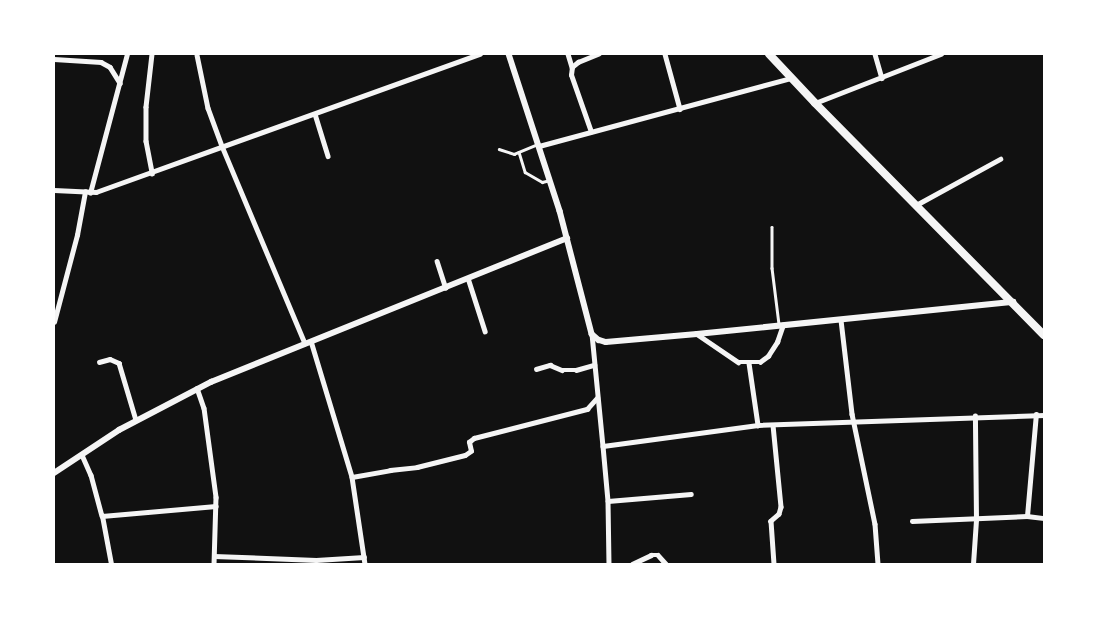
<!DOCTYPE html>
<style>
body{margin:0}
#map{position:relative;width:1098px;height:618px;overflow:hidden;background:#111;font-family:"Crimson Pro",serif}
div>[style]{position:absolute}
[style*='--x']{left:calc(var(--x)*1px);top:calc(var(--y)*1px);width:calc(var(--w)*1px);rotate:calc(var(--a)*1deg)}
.service>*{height:2.5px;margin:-1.25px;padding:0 1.25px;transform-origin:1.25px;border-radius:1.25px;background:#f5f5f5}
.minor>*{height:4.5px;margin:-2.25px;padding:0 2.25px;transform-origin:2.25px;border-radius:2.25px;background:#f5f5f5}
.tertiary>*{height:5.5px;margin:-2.75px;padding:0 2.75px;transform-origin:2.75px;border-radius:2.75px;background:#f5f5f5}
.primary>*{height:8px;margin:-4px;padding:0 4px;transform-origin:4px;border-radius:4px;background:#f5f5f5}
span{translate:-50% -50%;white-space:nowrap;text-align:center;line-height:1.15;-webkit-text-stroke:4.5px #fff;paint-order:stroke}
.frame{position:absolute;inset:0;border:55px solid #fff;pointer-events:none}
</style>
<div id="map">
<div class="service">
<i style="--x:499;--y:149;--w:16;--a:18"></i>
<i style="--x:514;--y:154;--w:25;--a:-23"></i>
<i style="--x:519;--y:152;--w:21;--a:73"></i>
<i style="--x:525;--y:172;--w:20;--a:30"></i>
<i style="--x:542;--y:182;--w:8;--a:-14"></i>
<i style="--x:772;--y:227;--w:41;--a:90"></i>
<i style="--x:772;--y:268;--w:56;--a:82.9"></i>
</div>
<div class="minor">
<i style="--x:152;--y:54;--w:53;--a:96.5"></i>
<i style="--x:146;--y:107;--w:34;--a:90"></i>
<i style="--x:146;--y:141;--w:33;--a:79"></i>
<i style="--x:568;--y:54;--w:14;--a:73"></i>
<i style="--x:665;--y:54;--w:57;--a:74.7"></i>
<i style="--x:875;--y:54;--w:25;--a:74"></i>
<i style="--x:197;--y:55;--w:54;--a:78.3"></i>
<i style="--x:208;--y:108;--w:40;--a:69.8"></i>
<i style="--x:222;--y:146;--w:214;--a:67.2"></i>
<i style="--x:54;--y:59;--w:47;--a:3.7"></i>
<i style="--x:101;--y:62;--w:10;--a:29"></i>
<i style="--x:110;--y:67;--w:19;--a:58"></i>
<i style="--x:815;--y:103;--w:135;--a:-21.3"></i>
<i style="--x:315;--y:114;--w:44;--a:72.8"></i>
<i style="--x:591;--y:132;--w:60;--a:-109.3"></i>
<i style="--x:571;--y:75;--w:8;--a:-83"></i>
<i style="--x:572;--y:67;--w:8;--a:-40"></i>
<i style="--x:578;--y:62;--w:22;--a:-22"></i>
<i style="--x:539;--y:146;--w:261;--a:-15.1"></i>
<i style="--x:54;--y:190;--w:42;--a:2.7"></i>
<i style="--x:96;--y:192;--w:408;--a:-19.8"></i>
<i style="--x:90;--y:193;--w:144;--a:-75.1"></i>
<i style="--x:916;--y:205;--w:96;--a:-28.7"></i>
<i style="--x:437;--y:261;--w:28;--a:72"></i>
<i style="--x:468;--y:278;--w:56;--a:72.2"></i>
<i style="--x:841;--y:320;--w:95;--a:83.3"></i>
<i style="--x:852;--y:414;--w:112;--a:78.2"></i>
<i style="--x:875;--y:524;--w:40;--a:85.7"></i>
<i style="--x:54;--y:322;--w:90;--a:-75.2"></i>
<i style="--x:77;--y:235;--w:44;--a:-79.5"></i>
<i style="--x:592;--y:334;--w:113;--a:84.4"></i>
<i style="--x:603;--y:446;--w:156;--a:-7.7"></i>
<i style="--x:758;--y:425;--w:286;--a:-2"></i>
<i style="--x:697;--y:334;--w:50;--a:34.3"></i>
<i style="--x:738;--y:362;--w:22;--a:0"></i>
<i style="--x:760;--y:362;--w:10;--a:-37"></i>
<i style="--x:768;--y:356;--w:17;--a:-57"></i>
<i style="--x:777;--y:342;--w:18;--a:-71"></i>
<i style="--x:311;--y:341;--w:142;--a:73.2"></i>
<i style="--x:352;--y:477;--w:39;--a:-10"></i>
<i style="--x:390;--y:470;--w:27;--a:-6"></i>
<i style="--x:417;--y:467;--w:49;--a:-14"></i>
<i style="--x:465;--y:455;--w:7;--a:-34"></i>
<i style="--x:471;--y:451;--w:9;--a:-103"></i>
<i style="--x:469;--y:442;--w:6;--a:-39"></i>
<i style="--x:474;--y:438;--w:117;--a:-14.4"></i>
<i style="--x:587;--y:409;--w:15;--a:-48"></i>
<i style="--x:99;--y:362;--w:11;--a:-15"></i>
<i style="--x:110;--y:359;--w:10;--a:24"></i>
<i style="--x:119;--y:363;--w:59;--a:73.4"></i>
<i style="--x:749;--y:363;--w:63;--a:81.7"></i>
<i style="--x:536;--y:369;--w:15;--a:-16"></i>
<i style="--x:550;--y:365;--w:13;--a:23"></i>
<i style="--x:562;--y:370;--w:14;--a:0"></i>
<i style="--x:576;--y:370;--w:19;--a:-16"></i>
<i style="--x:197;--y:388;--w:21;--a:71"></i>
<i style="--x:204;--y:408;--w:90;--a:82.3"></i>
<i style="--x:216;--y:497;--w:67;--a:91.7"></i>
<i style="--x:773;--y:425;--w:82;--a:84.4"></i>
<i style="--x:781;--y:507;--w:7;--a:106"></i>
<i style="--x:779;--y:514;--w:11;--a:139"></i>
<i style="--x:771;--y:521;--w:43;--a:86"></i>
<i style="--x:603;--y:446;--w:55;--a:84.8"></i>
<i style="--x:608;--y:501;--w:63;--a:89.1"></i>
<i style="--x:82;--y:455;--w:22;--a:66"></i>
<i style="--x:91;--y:475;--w:42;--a:75"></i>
<i style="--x:352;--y:477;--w:88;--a:81.5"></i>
<i style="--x:608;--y:501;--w:83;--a:-4.8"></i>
<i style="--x:1027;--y:516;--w:102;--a:-85"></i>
<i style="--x:912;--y:521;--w:115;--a:-2.5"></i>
<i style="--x:1027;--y:516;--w:17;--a:7"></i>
<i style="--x:214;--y:556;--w:102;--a:2.2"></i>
<i style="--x:316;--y:560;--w:48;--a:-3.6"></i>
<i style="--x:111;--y:564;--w:49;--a:-100.6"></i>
<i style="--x:102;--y:516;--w:114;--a:-5"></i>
<i style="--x:632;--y:564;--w:21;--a:-25"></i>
<i style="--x:651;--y:555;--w:7;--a:0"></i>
<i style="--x:658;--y:555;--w:12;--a:48"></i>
<i style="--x:973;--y:564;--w:44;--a:-86.1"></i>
<i style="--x:976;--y:520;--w:104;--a:-90.6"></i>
</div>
<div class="tertiary">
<i style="--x:509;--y:54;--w:165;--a:72"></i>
<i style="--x:560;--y:211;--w:127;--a:75.4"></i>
<i style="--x:592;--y:334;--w:9;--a:41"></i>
<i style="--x:599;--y:340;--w:7;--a:16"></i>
<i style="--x:606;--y:342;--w:91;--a:-5"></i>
<i style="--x:697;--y:334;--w:318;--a:-5.8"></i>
<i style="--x:54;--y:473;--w:78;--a:-33.5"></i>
<i style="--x:119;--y:430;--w:104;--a:-27.6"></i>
<i style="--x:211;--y:382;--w:384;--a:-22"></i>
</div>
<div class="primary">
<i style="--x:769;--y:54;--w:67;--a:46.8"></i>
<i style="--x:815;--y:103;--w:326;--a:45.4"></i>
</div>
<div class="frame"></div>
</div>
